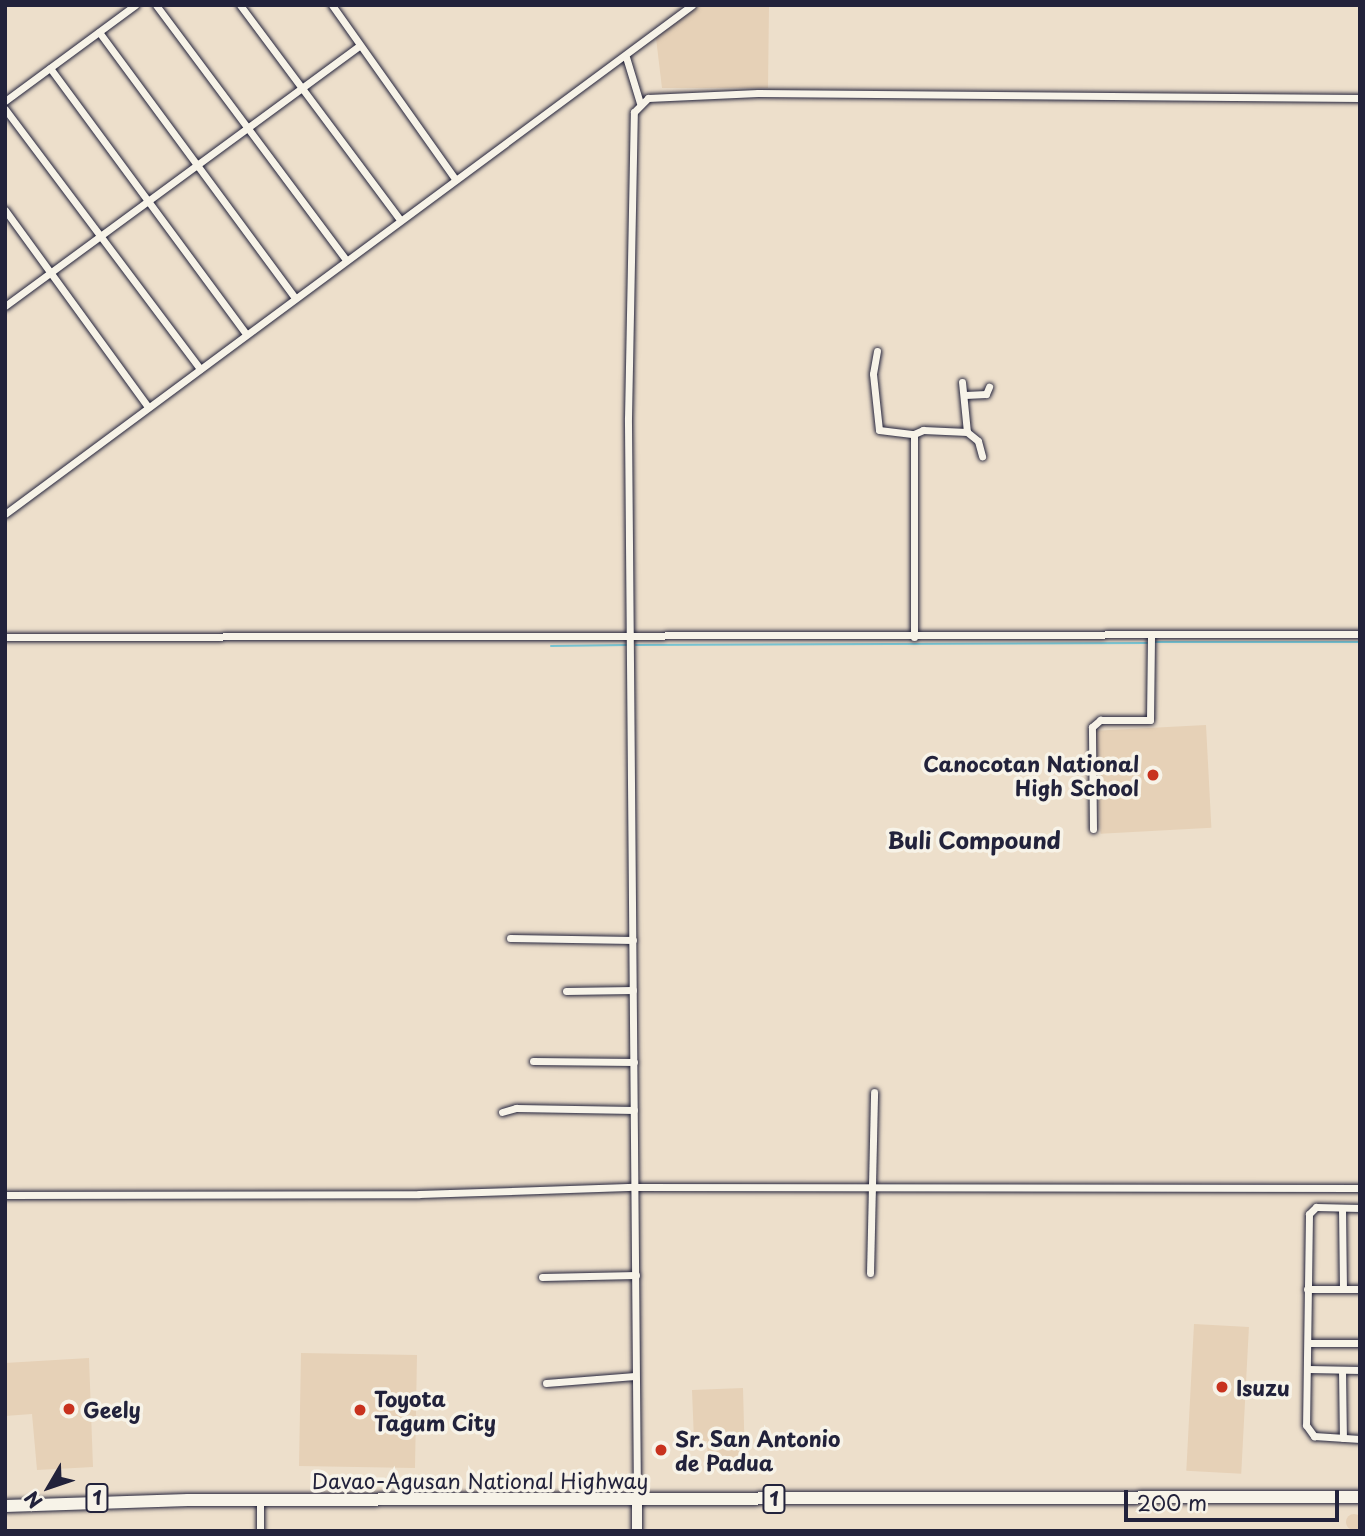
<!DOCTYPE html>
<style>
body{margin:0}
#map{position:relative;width:1365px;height:1536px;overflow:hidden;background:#eddfcb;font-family:"Playpen Sans",sans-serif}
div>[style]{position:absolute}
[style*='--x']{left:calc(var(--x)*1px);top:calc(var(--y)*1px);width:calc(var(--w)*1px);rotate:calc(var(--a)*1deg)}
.built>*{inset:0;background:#e6d1b7;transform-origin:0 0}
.round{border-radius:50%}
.stream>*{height:2px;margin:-1px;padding:0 1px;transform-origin:1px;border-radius:1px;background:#79c8d5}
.roads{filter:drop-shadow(0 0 2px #22223b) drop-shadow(0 0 2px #22223b)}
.street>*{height:7px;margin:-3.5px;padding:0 3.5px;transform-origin:3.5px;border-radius:3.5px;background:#f7f3e8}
.secondary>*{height:10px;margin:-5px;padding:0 5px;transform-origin:5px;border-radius:5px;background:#f7f3e8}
.highway>*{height:12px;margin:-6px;padding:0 6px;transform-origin:6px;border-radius:6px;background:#f7f3e8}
.dots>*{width:19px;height:19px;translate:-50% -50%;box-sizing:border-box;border:4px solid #f7f3e8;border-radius:50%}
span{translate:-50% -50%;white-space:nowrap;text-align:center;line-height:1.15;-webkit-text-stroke:7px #f7f3e8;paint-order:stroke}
.shield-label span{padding:2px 5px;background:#f7f3e8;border:2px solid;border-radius:5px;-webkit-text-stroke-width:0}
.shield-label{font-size:19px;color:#22223b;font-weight:700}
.poi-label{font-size:21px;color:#22223b;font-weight:700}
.right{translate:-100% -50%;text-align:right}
.left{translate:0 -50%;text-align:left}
.street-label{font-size:21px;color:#22223b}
.neighbourhood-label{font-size:23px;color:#22223b;font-weight:700}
.frame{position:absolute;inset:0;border:7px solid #22223b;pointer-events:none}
.north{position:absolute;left:14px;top:1452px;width:70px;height:70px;-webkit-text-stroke:5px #f7f3e8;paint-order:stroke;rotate:231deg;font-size:19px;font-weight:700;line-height:28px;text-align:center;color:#22223b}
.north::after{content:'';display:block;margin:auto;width:24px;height:32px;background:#22223b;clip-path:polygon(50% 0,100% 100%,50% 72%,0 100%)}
.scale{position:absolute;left:1124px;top:1490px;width:215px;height:32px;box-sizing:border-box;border:4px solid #22223b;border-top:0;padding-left:9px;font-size:21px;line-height:24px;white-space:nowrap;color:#22223b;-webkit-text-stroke:5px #f7f3e8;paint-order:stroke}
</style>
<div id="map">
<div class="built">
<i style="clip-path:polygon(700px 5px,769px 5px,768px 88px,662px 88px,656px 38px)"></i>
<i style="left:1206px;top:725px;width:103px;height:111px;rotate:87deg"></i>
<i style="left:1194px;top:1324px;width:55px;height:147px;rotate:3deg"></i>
<i style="left:301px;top:1353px;width:116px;height:113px;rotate:1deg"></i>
<i style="clip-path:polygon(89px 1358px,93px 1467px,37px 1470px,32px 1414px,5px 1416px,5px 1363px)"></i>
<i style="clip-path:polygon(743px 1388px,745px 1464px,708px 1465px,707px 1441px,694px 1441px,692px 1390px)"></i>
<i class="round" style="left:1346px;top:1514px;width:16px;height:16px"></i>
</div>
<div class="stream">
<i style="--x:1155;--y:642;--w:205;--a:0"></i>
<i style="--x:636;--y:645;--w:511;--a:-0.22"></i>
<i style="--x:551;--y:646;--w:76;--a:-0.8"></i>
</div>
<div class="roads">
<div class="street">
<i style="--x:156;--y:5;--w:318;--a:53.3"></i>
<i style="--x:240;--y:5;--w:268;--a:53.3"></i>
<i style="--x:332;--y:5;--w:214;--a:54.7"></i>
<i style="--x:99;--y:32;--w:330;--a:53.6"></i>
<i style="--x:626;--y:57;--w:48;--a:73.1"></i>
<i style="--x:50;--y:68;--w:330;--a:53.6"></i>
<i style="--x:5;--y:101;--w:162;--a:-36.4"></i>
<i style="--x:5;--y:109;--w:325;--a:53.1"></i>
<i style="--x:5;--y:210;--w:243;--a:54"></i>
<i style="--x:5;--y:306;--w:439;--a:-36.3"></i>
<i style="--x:877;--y:351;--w:23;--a:100"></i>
<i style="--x:873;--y:374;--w:56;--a:83.9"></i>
<i style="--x:879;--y:430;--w:35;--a:7"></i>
<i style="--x:962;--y:382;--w:50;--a:84.3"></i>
<i style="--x:965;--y:395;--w:21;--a:-3"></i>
<i style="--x:986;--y:394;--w:8;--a:-67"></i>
<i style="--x:5;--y:514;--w:855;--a:-36.53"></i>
<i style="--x:5;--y:637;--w:1355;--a:-0.13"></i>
<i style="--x:914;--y:637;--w:203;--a:-90"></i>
<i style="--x:914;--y:434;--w:10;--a:-24"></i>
<i style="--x:923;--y:430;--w:44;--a:2.6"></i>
<i style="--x:967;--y:432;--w:14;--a:39"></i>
<i style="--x:978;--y:441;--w:16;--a:75"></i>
<i style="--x:1093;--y:829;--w:102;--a:-90.6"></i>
<i style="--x:1092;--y:727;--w:11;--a:-41"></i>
<i style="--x:1100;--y:720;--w:50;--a:0"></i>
<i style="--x:1150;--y:720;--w:85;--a:-89.3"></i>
<i style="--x:510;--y:938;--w:123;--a:0.9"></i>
<i style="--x:566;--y:991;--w:67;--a:-0.9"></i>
<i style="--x:533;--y:1061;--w:101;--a:0.6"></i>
<i style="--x:502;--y:1112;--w:15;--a:-16"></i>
<i style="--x:516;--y:1108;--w:118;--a:1"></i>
<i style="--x:5;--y:1195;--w:414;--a:-0.1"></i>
<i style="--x:419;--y:1194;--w:216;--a:-1.9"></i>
<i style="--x:635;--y:1187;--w:725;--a:0.08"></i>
<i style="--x:1342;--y:1208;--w:81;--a:89.3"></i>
<i style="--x:1360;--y:1208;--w:44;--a:-178.7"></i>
<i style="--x:1316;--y:1207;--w:10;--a:135"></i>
<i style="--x:1309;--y:1214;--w:211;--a:90.8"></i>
<i style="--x:1306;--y:1425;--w:14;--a:54"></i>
<i style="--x:1314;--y:1436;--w:46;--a:3.7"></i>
<i style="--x:870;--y:1273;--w:181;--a:-88.7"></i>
<i style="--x:542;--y:1277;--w:94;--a:-1.2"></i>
<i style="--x:1307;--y:1289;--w:53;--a:0"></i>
<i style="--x:1308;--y:1343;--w:52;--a:0"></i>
<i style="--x:1308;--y:1369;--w:52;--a:1.1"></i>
<i style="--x:1342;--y:1370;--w:68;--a:89.2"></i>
<i style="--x:546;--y:1383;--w:89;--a:-4.5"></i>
<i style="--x:637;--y:1499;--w:1081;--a:-90.48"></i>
<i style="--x:628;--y:418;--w:306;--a:-88.9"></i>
<i style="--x:634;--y:112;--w:20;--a:-45"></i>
<i style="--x:648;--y:98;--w:110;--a:-2.6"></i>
<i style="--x:758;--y:93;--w:602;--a:0.48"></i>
<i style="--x:260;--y:1531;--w:31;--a:-90"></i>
</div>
<div class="secondary">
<i style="--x:637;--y:1531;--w:32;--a:-90"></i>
</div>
<div class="highway">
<i style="--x:5;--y:1506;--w:183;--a:-1.9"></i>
<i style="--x:188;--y:1500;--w:1172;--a:-0.15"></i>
</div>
</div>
<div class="dots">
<i style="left:1153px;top:775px;background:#c8321e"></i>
<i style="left:1222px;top:1387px;background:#c8321e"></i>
<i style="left:69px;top:1409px;background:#c8321e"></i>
<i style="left:360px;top:1410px;background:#c8321e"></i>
<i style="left:661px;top:1450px;background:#c8321e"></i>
</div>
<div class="shield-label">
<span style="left:97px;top:1498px">1</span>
<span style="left:774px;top:1499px">1</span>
</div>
<div class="poi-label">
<span class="right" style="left:1139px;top:775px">Canocotan National<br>High School</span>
<span class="left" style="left:1236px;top:1387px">Isuzu</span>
<span class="left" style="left:374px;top:1410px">Toyota<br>Tagum City</span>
<span class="left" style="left:83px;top:1409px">Geely</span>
<span class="left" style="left:675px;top:1450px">Sr. San Antonio<br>de Padua</span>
</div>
<div class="street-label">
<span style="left:480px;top:1480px">Davao-Agusan National Highway</span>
</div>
<div class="neighbourhood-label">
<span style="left:974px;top:840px">Buli Compound</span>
</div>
<div class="frame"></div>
<div class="north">N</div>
<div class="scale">200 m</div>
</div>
